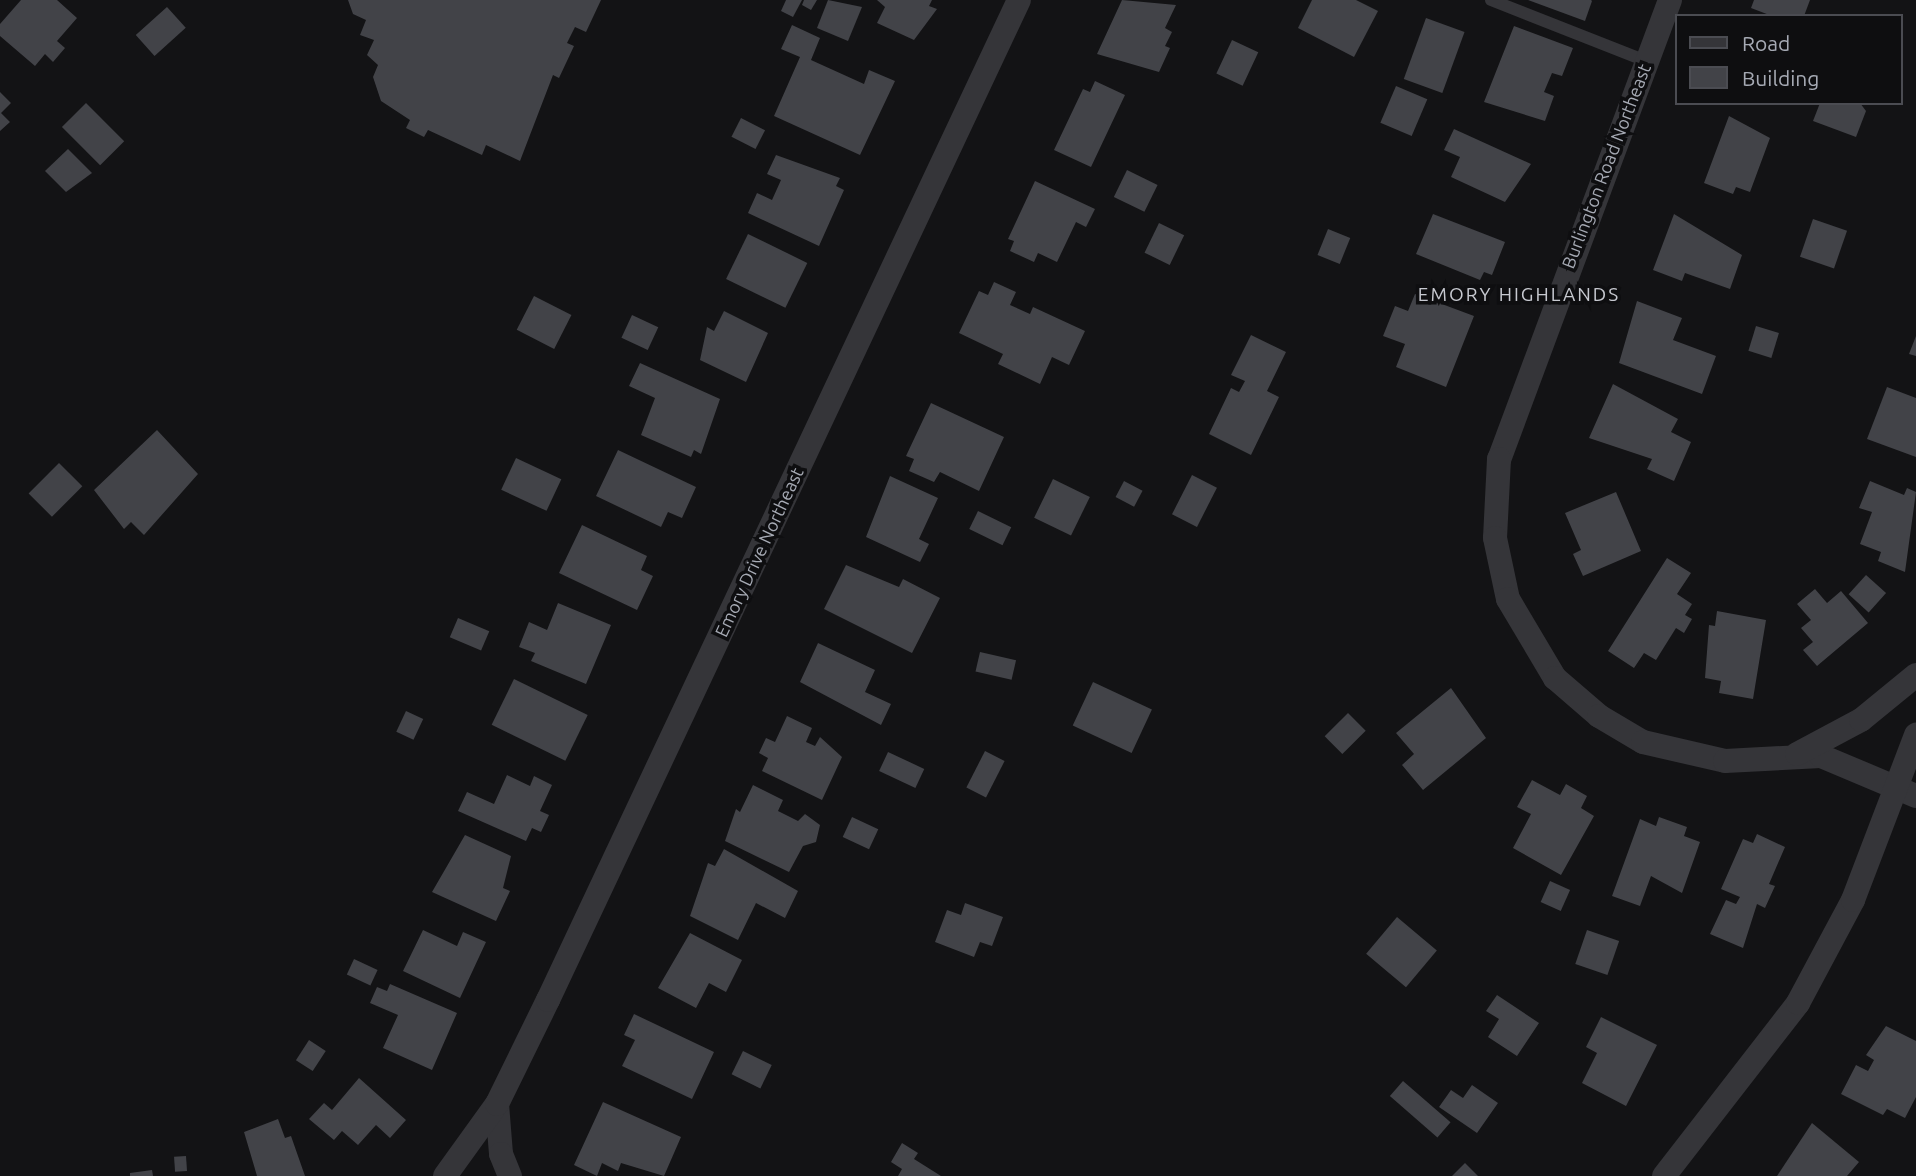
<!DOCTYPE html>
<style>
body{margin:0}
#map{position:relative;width:1916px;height:1176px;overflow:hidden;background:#131315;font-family:Ubuntu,sans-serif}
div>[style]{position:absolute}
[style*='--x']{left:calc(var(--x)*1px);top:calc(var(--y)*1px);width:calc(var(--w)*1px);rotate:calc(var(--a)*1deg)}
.building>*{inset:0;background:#424348;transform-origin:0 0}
.lane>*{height:12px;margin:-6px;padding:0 6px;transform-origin:6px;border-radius:6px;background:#353539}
.street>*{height:24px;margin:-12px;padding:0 12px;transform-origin:12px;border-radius:12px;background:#353539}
span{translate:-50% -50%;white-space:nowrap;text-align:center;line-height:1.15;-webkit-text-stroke:7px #0e0e10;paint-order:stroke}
.street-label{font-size:18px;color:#a6aab4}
.neighbourhood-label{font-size:19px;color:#c7c9d0;letter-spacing:2px}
.legend{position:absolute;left:1675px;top:14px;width:228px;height:91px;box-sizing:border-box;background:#0e0e10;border:2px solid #4b4c52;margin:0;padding:9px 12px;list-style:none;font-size:21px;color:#a6aab4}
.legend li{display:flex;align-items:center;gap:14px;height:35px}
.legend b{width:35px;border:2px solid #4b4c52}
</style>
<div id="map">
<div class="building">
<i style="clip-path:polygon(21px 0,57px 0,77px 18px,57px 41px,65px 48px,53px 62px,45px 54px,35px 66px,0 36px,0 24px)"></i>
<i style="clip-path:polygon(348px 0,601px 0,586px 32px,575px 27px,567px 43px,574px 46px,559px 78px,553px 75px,520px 161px,486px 145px,482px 155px,428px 130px,424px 137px,406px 128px,410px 120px,381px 101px,373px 77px,378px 65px,367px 55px,374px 40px,360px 35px,366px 20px,353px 14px)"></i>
<i style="clip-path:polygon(786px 0,802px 0,793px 17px,781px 11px)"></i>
<i style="clip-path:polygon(804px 0,817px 0,811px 10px,802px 5px)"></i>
<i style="clip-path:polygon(828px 0,862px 7px,848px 41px,817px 28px)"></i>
<i style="clip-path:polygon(877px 0,932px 0,929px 6px,937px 9px,914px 40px,877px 23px,885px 7px)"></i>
<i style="clip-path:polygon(1122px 0,1176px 5px,1165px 28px,1172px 32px,1165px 46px,1170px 48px,1159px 72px,1097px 54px)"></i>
<i style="clip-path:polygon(1312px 0,1356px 0,1378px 11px,1354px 57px,1298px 28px)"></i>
<i style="clip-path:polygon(1528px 0,1591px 0,1592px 1px,1585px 21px)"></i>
<i style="clip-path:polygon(1754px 0,1810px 0,1804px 16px,1772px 16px,1751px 8px)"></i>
<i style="left:167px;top:7px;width:28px;height:42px;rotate:48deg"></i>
<i style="left:1426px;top:18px;width:41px;height:65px;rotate:20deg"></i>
<i style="clip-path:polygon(792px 25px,820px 38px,811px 60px,864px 84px,869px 70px,895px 81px,860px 155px,774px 116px,800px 57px,781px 49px)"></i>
<i style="clip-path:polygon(1514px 26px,1573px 48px,1562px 76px,1552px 73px,1544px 92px,1554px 96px,1545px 121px,1484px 102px)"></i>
<i style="left:1232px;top:40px;width:29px;height:37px;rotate:25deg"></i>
<i style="clip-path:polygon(1095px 81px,1125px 95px,1091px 167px,1054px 150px,1083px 89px,1090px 92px)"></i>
<i style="left:1396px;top:86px;width:34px;height:40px;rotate:23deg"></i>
<i style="clip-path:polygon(0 92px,11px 103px,1px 113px,10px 122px,0 131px)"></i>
<i style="left:86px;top:103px;width:54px;height:34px;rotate:45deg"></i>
<i style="clip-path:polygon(1820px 103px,1860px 103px,1866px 111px,1856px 137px,1813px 121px)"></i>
<i style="clip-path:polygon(1729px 116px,1770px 138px,1750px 192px,1736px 187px,1733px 194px,1704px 183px)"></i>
<i style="left:741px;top:118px;width:27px;height:21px;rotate:27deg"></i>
<i style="clip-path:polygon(1454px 129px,1531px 164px,1505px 202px,1451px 177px,1460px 157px,1444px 150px)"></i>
<i style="clip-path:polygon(68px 149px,92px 173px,66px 192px,45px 171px)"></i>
<i style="clip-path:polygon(776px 155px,840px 178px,836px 186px,844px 190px,819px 246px,748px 213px,757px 193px,772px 200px,781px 180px,767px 174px)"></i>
<i style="left:1127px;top:170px;width:34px;height:30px;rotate:26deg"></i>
<i style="clip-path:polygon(1035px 181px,1095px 209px,1086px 227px,1076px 222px,1057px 262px,1038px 253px,1034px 262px,1010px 251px,1014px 241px,1008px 239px)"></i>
<i style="clip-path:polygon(1433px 214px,1505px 242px,1492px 275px,1484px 272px,1480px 280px,1416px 254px)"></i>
<i style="clip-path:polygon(1674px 214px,1742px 255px,1730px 289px,1685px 273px,1682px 281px,1653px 270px)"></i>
<i style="left:1813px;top:219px;width:36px;height:40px;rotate:19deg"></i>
<i style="left:1159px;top:223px;width:28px;height:33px;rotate:26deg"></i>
<i style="left:1328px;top:229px;width:24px;height:28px;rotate:22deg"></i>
<i style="left:748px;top:234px;width:66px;height:50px;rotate:26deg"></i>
<i style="clip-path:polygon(994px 282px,1016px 292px,1010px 305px,1030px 314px,1033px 307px,1085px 331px,1069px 365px,1052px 357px,1040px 384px,998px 364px,1003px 354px,959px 333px,979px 291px,988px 295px)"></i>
<i style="clip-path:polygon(1415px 294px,1474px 316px,1446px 387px,1396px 367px,1405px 344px,1383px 336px,1395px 306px,1408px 311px)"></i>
<i style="left:534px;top:296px;width:42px;height:38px;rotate:27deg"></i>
<i style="clip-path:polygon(1637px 301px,1682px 318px,1673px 340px,1716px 356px,1702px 394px,1619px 363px)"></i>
<i style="clip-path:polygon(724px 311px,768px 333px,746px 382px,700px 360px,707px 327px,714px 331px)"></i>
<i style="left:632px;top:315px;width:29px;height:25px;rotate:25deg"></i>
<i style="left:1756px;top:326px;width:24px;height:26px;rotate:17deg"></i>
<i style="clip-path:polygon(1251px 335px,1286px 352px,1267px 391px,1279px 397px,1251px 455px,1209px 434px,1231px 388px,1239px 392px,1245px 381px,1231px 375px)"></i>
<i style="clip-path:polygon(1916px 336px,1916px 356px,1909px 354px)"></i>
<i style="clip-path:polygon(640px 363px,720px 399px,701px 454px,694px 450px,691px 457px,641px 435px,655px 398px,629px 386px)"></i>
<i style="clip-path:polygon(1613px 384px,1678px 419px,1671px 432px,1691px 442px,1674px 481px,1647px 469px,1652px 459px,1589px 438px)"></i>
<i style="clip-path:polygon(1887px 387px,1916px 398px,1916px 457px,1867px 439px)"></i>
<i style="clip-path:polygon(931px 403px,1004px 437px,979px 491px,940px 472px,934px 482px,909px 471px,914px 459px,906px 456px)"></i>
<i style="clip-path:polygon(157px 430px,198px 474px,144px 535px,131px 522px,124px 529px,94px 490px)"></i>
<i style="clip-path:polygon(618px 450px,696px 487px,682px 518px,668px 512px,661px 527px,596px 496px)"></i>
<i style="left:516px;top:458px;width:50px;height:35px;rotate:25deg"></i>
<i style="left:59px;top:463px;width:33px;height:43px;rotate:45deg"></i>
<i style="left:1192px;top:475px;width:28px;height:44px;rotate:27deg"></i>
<i style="clip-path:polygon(890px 476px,938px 498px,919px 539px,929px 544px,920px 562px,866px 537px)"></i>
<i style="left:1053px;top:479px;width:41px;height:43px;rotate:26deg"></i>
<i style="left:1124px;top:481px;width:21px;height:18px;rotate:28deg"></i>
<i style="clip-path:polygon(1870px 481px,1904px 495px,1907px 488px,1916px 492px,1905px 572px,1878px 561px,1881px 552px,1860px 544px,1872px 512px,1859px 508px)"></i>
<i style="clip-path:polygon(1616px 492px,1641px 551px,1583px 576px,1573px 554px,1581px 550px,1565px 513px)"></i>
<i style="left:978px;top:511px;width:37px;height:20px;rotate:26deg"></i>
<i style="clip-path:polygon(582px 525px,647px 556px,641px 570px,653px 576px,637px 610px,559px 573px)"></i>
<i style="clip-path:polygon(1667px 558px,1691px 573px,1677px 594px,1692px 604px,1685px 615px,1692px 619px,1684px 633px,1676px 628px,1656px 660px,1644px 653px,1634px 668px,1608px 651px)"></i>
<i style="clip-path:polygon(846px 565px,899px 587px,903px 579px,940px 598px,912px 653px,824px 609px)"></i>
<i style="left:1866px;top:575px;width:27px;height:26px;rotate:42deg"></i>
<i style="clip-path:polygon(1815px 589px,1827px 603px,1841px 591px,1868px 623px,1817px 666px,1803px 650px,1813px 642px,1801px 628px,1811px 620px,1797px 604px)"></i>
<i style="clip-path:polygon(558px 603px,611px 625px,586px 684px,531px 661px,535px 653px,519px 647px,529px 622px,547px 630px)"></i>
<i style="clip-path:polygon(1717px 611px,1766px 620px,1753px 699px,1719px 693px,1721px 681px,1705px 678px,1709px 625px,1715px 626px)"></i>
<i style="left:458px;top:618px;width:34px;height:21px;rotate:23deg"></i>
<i style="clip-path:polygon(818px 643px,875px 670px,865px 692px,891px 704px,881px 725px,800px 682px)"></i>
<i style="left:980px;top:652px;width:37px;height:20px;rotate:13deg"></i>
<i style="left:514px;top:679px;width:82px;height:51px;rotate:26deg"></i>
<i style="left:1093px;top:682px;width:65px;height:48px;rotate:25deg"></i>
<i style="clip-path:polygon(1451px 688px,1486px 738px,1423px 790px,1402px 765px,1414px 754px,1396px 733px)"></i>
<i style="left:406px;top:711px;width:19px;height:23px;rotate:25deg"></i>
<i style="left:1348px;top:713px;width:25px;height:33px;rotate:45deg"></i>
<i style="clip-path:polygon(787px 716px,812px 728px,806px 742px,815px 746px,820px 737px,842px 757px,822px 800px,762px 771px,768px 758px,759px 753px,766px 738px,775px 742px)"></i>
<i style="left:985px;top:751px;width:22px;height:41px;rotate:27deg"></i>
<i style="left:888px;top:752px;width:40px;height:21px;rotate:25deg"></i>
<i style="clip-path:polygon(507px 775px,530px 786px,534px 776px,552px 785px,540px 811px,549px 815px,541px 832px,532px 828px,526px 841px,458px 811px,467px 792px,494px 804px)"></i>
<i style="clip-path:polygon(1532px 780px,1560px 795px,1566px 784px,1587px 796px,1581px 808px,1594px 816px,1561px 875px,1513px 848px,1531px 814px,1517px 807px)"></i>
<i style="clip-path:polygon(753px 785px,783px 800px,778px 811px,798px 821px,805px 814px,820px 825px,816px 842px,803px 846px,789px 872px,725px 841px,736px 809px,740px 812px)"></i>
<i style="left:852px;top:817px;width:29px;height:22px;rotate:25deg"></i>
<i style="clip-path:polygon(1659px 817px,1687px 827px,1684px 836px,1700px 842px,1682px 893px,1651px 876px,1640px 906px,1612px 896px,1640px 819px,1656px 826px)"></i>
<i style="clip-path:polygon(1757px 834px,1785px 847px,1769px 884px,1775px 886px,1765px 908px,1757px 904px,1743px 948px,1710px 934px,1726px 900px,1736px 904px,1740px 897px,1721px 889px,1743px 839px,1753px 843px)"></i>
<i style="clip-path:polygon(465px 835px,511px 856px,503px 888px,510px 891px,496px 921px,432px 892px)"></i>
<i style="clip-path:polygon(724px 849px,798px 891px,785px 918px,756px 903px,738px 940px,690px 916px,708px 863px,715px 866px)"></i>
<i style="left:1550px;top:881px;width:22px;height:23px;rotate:24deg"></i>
<i style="clip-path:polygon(965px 903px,1003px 917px,992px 946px,980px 942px,974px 957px,935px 942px,947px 910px,961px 915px)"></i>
<i style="left:1397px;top:917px;width:52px;height:48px;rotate:40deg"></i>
<i style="clip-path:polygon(423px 930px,457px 946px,463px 932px,486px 942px,460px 998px,403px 971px)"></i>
<i style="left:1587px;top:930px;width:34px;height:36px;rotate:19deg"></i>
<i style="clip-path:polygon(690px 933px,742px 960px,726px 992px,709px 983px,696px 1008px,658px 988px)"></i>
<i style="left:354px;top:959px;width:26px;height:17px;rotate:25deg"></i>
<i style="clip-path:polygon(390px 984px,457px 1013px,432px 1070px,383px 1048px,398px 1015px,370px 1003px,377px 987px,387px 991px)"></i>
<i style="clip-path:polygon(1497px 995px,1539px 1023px,1517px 1056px,1488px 1037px,1499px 1019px,1486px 1011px)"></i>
<i style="clip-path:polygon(634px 1014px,714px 1052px,692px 1099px,622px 1066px,635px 1040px,624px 1035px)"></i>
<i style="clip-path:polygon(1601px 1017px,1657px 1045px,1626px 1106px,1582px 1083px,1597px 1053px,1586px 1047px)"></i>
<i style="clip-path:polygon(1886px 1026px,1916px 1041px,1916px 1097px,1905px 1118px,1887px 1109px,1883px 1115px,1841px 1094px,1856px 1065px,1868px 1071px,1874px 1060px,1866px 1055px)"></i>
<i style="left:309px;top:1040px;width:20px;height:24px;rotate:33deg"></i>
<i style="left:743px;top:1051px;width:32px;height:26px;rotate:26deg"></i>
<i style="clip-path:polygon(359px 1078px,406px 1120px,390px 1138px,376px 1125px,358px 1145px,342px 1131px,334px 1140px,309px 1119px,324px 1103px,332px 1110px)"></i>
<i style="left:1403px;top:1081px;width:63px;height:20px;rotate:41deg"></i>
<i style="clip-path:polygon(1472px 1085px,1498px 1103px,1477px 1133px,1439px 1107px,1451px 1090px,1463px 1098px)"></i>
<i style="clip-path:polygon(603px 1102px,681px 1137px,664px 1176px,621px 1163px,618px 1171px,602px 1163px,597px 1176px,574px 1165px)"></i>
<i style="clip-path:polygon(278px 1119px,285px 1138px,291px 1136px,305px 1176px,257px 1176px,244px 1132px)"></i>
<i style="clip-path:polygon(1812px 1123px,1859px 1162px,1847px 1176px,1777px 1176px)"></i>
<i style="clip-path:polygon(902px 1143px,918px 1153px,914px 1159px,941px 1176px,898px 1176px,902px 1169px,891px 1162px)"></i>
<i style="left:186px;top:1156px;width:15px;height:12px;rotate:86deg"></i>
<i style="clip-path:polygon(1465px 1163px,1478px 1176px,1452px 1176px)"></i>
<i style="clip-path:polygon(152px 1170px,153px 1176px,130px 1176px,130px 1173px)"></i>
</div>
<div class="lane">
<i style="--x:1491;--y:0;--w:167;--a:21.5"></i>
</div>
<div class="street">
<i style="--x:1670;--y:0;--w:490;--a:110.4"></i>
<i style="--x:1499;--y:459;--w:79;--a:92.9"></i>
<i style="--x:1495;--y:538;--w:62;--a:78"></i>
<i style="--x:1508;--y:599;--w:92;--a:59.3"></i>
<i style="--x:1555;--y:678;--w:58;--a:40.8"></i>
<i style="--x:1599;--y:716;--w:51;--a:30.6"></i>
<i style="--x:1643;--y:742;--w:84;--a:13"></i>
<i style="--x:1725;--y:761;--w:96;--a:-3"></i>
<i style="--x:1821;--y:756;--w:103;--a:22.8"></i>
<i style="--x:1797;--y:754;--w:72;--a:-28"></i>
<i style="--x:1861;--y:720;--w:71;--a:-39.3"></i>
<i style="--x:497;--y:1104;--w:50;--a:85.4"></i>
<i style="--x:501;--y:1154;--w:24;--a:68"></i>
<i style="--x:445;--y:1176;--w:89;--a:-54.2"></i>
<i style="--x:497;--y:1104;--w:116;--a:-63.9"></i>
<i style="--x:548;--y:1000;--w:1105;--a:-64.78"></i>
<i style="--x:1664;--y:1176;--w:219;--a:-52.2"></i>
<i style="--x:1798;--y:1003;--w:117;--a:-61.9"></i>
<i style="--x:1853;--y:900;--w:177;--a:-69.1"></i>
</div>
<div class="street-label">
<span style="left:1606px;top:166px;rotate:-69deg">Burlington Road Northeast</span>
<span style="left:759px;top:552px;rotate:-65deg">Emory Drive Northeast</span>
</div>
<div class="neighbourhood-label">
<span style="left:1519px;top:295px">EMORY HIGHLANDS</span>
</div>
<ul class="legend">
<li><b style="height:9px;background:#353539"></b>Road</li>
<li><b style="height:19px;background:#424348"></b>Building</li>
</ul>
</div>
